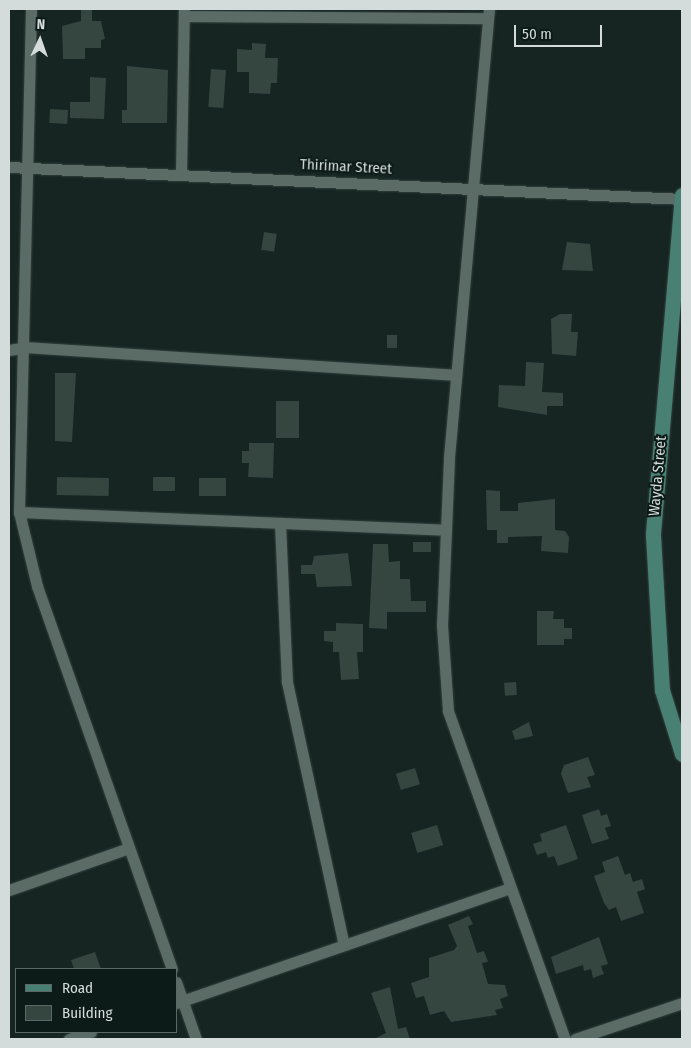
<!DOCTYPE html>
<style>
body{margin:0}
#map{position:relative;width:691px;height:1048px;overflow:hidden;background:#162521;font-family:"Fira Sans Condensed",sans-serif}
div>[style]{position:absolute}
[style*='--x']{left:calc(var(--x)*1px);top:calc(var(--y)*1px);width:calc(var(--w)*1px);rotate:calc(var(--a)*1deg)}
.building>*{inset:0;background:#354540;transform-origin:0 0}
.roads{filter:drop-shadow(0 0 1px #343f3d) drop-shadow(0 0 1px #343f3d)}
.street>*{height:11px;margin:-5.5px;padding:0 5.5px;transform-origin:5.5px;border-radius:5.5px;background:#5b6c67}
.secondary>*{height:15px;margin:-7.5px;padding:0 7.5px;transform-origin:7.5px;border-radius:7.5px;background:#488074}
span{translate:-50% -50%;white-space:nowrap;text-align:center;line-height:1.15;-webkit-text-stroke:4px #0d1b18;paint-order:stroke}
.street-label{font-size:15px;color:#d3dcda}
.frame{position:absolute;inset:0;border:10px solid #d3dcda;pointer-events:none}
.legend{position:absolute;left:15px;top:968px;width:162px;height:65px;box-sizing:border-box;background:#0d1b18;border:1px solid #5c6866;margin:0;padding:6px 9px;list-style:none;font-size:15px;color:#d3dcda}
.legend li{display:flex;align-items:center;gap:10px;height:25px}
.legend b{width:25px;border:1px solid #5c6866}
.north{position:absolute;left:15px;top:15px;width:50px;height:50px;-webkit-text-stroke:4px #0d1b18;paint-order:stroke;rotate:3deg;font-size:14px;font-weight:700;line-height:20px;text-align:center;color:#d3dcda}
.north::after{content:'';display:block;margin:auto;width:18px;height:22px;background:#d3dcda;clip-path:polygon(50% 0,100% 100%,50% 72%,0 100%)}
.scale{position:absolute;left:514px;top:25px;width:88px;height:22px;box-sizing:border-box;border:2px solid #d3dcda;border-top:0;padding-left:6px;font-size:15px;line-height:18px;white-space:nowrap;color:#d3dcda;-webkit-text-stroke:4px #0d1b18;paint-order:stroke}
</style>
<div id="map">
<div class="building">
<i style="clip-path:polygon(81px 9px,92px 9px,92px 21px,101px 21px,105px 39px,101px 40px,101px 48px,85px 48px,85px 59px,63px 59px,62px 26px,81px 21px)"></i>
<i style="clip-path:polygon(252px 43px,266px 44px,265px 58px,278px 58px,277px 83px,271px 83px,270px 94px,249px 93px,249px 72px,237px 72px,237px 49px,252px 50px)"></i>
<i style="clip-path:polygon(127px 66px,168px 70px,167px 123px,122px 123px,122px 110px,127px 110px)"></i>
<i style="left:211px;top:69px;width:15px;height:38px;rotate:4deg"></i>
<i style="clip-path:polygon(90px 77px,106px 78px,104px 119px,70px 118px,70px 102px,90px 102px)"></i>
<i style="left:50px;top:109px;width:18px;height:14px;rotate:3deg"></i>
<i style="left:264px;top:232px;width:13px;height:18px;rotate:9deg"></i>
<i style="clip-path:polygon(567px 242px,590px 244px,593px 271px,562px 270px)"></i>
<i style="clip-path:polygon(560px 314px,572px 314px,571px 332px,578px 332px,576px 356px,552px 354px,551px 319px)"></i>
<i style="left:387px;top:335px;width:10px;height:13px"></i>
<i style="clip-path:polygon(526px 362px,544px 363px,542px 392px,563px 393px,563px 406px,547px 406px,547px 415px,498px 407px,499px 385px,525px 386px)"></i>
<i style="clip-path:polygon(55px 373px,76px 373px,72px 442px,55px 441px)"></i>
<i style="left:276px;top:401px;width:23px;height:37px"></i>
<i style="clip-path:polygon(249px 443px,274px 443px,273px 478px,248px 477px,249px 463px,242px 463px,242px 451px,249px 451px)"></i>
<i style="left:57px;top:477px;width:52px;height:18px;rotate:1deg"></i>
<i style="left:153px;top:477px;width:22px;height:14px"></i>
<i style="left:199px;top:478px;width:27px;height:18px"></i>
<i style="clip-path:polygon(486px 490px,500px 491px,500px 511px,518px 511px,518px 503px,555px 499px,555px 530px,565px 531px,569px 537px,568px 553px,541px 551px,542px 536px,508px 537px,508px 543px,497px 543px,497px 530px,487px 530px)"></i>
<i style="left:413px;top:542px;width:18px;height:10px"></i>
<i style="clip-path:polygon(373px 544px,388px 544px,389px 562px,400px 561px,400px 579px,410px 579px,411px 601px,426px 601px,426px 612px,387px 612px,387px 629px,369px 628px)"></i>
<i style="clip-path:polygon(348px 553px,352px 586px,317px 587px,315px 574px,301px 574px,301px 565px,312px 565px,314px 556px)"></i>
<i style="clip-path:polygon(537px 611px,554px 611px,553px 619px,564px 619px,564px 628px,572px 628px,572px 639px,564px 639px,564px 645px,537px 645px)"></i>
<i style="clip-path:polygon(336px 623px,363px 624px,363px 652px,357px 652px,359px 679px,341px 680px,339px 652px,333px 652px,333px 642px,324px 641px,324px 631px,336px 631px)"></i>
<i style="left:516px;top:682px;width:13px;height:12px;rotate:86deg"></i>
<i style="clip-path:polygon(529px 722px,533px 736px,515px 740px,512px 731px)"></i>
<i style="clip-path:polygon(588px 757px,595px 775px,587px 777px,591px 787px,568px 793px,561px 774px,564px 765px)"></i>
<i style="left:415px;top:768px;width:17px;height:20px;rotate:73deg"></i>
<i style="clip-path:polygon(599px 809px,601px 816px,607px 814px,611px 826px,605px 828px,609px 839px,592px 844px,582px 815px)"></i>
<i style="left:437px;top:825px;width:21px;height:27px;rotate:73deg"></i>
<i style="clip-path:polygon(566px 825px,578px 859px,558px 866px,554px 856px,548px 858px,546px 852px,537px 855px,533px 844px,542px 841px,540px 834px)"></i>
<i style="clip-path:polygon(618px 856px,625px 875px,630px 873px,633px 882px,642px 879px,645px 889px,637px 892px,644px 913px,621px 921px,616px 907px,609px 910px,604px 903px,594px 876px,605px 872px,602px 862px)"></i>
<i style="clip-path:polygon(469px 916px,473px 924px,468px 926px,477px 953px,484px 951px,488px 962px,482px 963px,488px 984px,505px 985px,508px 996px,500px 999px,503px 1008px,495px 1010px,497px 1015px,451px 1022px,444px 1011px,430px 1015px,424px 996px,416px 998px,411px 983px,429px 977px,429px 958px,454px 950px,457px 946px,448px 925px)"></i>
<i style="clip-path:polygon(599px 937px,608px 964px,601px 966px,604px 974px,593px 978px,591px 969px,584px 971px,583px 965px,556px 974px,551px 957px)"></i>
<i style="clip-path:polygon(95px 952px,101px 969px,74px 969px,71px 960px)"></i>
<i style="clip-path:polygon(390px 987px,398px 1029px,406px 1027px,410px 1039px,374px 1039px,386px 1033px,371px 993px)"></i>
</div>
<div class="roads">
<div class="street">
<i style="--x:31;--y:9;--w:503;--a:91.37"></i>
<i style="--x:19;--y:512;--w:76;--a:76.3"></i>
<i style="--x:37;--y:586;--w:406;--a:70.6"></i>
<i style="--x:489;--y:9;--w:452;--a:95.1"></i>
<i style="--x:449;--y:459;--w:166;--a:92.4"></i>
<i style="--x:442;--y:625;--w:86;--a:86"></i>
<i style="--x:448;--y:711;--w:348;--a:70.4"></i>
<i style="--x:184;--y:16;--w:304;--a:0.4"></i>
<i style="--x:9;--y:167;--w:674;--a:2.72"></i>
<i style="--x:181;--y:174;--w:164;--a:-89"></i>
<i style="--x:9;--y:350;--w:17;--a:-10"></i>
<i style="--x:26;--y:347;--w:431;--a:3.7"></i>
<i style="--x:19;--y:512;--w:427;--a:2.4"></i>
<i style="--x:280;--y:523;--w:159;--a:87.5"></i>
<i style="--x:287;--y:682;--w:269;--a:77.8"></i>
<i style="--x:9;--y:890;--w:127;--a:-19.3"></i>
<i style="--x:176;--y:982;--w:60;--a:70.7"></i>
<i style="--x:176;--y:1003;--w:351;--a:-19"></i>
<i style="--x:69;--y:1039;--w:23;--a:-18"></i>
<i style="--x:575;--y:1039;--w:113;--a:-18.6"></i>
</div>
<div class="secondary">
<i style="--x:682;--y:195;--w:341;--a:94.9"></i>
<i style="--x:653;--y:535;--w:155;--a:86.7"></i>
<i style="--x:662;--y:690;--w:67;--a:72.6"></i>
</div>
</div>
<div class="street-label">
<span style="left:346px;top:167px;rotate:3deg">Thirimar Street</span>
<span style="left:658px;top:476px;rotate:-85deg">Wayda Street</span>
</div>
<div class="frame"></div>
<ul class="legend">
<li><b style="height:6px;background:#488074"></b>Road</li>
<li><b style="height:14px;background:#354540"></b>Building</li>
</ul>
<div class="north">N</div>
<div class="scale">50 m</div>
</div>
